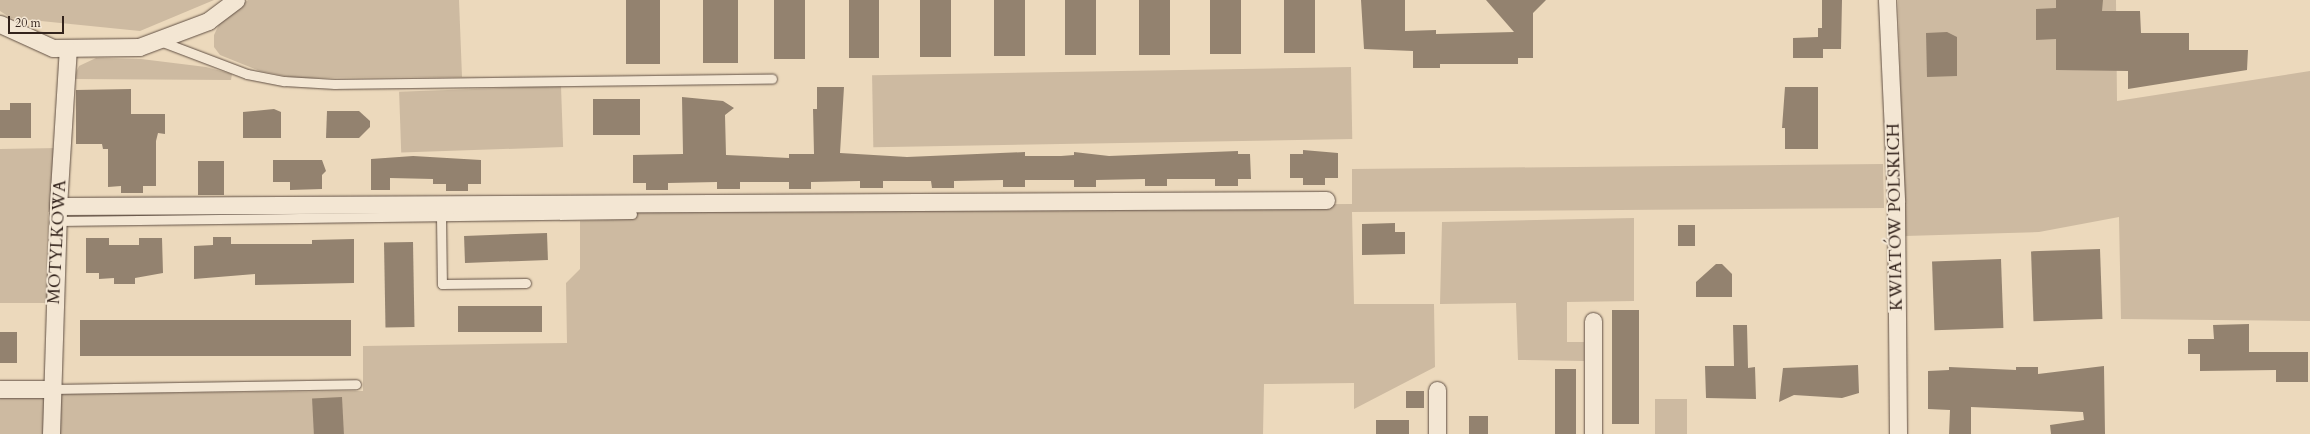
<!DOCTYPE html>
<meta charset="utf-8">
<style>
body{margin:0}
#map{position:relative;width:2310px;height:434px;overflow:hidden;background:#ecd9bc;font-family:Cardo,serif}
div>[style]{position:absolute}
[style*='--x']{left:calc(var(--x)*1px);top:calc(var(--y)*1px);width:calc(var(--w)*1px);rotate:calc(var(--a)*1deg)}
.green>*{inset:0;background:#cdbaa1;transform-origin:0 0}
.building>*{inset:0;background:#93826f;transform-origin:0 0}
.roads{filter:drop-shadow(0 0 1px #615044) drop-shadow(0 0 1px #615044)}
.service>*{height:9px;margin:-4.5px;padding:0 4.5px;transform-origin:4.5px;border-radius:4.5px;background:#f3e6d3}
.minor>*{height:17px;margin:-8.5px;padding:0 8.5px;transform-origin:8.5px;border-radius:8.5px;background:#f3e6d3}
span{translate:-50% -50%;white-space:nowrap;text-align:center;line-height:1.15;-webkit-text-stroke:4px #f3e6d3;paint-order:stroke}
.street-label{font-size:17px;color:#33231c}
.scale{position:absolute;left:8px;top:16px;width:56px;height:18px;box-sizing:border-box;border:2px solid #33231c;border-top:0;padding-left:5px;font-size:12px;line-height:14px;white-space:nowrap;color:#33231c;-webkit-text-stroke:3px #f3e6d3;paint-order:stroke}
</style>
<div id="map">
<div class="green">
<i style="clip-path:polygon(0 0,214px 0,140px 31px,11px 18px,0 11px)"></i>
<i style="clip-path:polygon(248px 0,459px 0,462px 77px,296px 78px,260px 71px,220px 55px,214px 47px,214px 35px,222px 18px)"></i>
<i style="clip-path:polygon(1898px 0,2116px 0,2117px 101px,2310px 71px,2310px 321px,2121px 319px,2119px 217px,2039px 232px,1905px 236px)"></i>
<i style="clip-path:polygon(96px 58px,141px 59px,206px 67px,232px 74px,231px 80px,73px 79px,79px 66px)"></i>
<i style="left:1351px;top:67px;width:72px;height:479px;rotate:89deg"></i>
<i style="left:561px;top:86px;width:61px;height:162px;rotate:88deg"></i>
<i style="clip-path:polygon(58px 148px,54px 211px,48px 212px,49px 303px,0 303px,0 149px)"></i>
<i style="clip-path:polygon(1883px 164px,1884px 208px,1352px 212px,1354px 304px,1434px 304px,1435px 367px,1354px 409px,1354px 383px,1264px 384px,1263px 434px,58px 434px,57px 394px,363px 391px,363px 346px,567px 343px,566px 283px,580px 269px,580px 221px,636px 219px,635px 209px,1352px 204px,1352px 169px)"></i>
<i style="clip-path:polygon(1634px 218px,1634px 301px,1567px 302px,1567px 342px,1584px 342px,1584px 361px,1518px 360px,1516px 303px,1440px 304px,1442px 222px)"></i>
<i style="left:0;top:393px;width:44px;height:41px"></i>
<i style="left:1655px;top:399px;width:32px;height:35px"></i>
</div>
<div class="building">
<i style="left:626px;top:0;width:34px;height:64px"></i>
<i style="left:703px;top:0;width:35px;height:63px"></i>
<i style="left:774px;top:0;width:31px;height:59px"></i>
<i style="left:849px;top:0;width:30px;height:58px"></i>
<i style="left:920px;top:0;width:31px;height:57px"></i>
<i style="left:994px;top:0;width:31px;height:56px"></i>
<i style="left:1065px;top:0;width:31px;height:55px"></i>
<i style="left:1139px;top:0;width:31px;height:55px"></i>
<i style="left:1210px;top:0;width:31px;height:54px"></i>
<i style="left:1284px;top:0;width:31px;height:53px"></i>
<i style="clip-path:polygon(1361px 0,1405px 0,1405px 31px,1436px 30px,1436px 34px,1514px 32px,1486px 0,1546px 0,1533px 13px,1533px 58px,1518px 58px,1518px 64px,1440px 64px,1440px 68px,1413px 68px,1413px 51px,1364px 49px)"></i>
<i style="clip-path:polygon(1822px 0,1842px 0,1841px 49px,1823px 49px,1823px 58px,1793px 58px,1793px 38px,1818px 37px,1818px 28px,1822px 28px)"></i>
<i style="clip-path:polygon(2056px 0,2103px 0,2102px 11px,2140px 11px,2141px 33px,2189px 33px,2189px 50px,2248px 50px,2247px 70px,2128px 89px,2128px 71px,2056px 70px,2056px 39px,2036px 40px,2036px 9px,2056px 8px)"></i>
<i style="clip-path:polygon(1947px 32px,1957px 37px,1957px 76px,1927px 77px,1926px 33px)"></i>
<i style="clip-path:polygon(817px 87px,844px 87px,840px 153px,907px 157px,1025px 152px,1025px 156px,1061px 156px,1074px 155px,1074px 152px,1109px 156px,1238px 151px,1238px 154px,1250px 154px,1251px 179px,1238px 179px,1238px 186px,1215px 186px,1215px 179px,1167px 179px,1167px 186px,1145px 186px,1145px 179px,1096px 180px,1096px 187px,1074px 187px,1074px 180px,1025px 180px,1025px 187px,1003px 187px,1003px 180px,954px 181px,954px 188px,932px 188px,931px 181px,883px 181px,883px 188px,860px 188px,860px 181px,811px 182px,811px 189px,789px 189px,789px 182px,740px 182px,740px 189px,717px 189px,717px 182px,668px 183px,668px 190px,646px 190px,646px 183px,633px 183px,633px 155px,683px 154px,682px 97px,723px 101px,734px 108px,725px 115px,726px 155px,789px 158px,789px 154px,814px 154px,813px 109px,817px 109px)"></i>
<i style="clip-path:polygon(1785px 87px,1818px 87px,1818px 149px,1785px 149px,1785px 128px,1782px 128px)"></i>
<i style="clip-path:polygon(131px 89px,131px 114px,165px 114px,165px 134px,158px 133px,156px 141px,156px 186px,143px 186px,143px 193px,121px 193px,121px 186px,108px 187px,108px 149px,103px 149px,102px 144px,76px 144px,76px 90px)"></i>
<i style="left:640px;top:99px;width:36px;height:47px;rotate:90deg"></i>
<i style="clip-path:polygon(10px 103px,31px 103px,31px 138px,0 138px,0 110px,10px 110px)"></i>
<i style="clip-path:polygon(274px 109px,281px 112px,281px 138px,243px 138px,243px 112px)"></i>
<i style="clip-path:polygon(327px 111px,359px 111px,370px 121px,370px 127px,359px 138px,326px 138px)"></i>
<i style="clip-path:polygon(1303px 150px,1338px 153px,1338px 178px,1325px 178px,1325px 185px,1303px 185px,1303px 178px,1290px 178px,1290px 154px,1303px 154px)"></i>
<i style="clip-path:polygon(413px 156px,481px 160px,481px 184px,468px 184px,468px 191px,446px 191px,446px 184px,433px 184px,433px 179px,390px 178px,390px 190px,371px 190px,371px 159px)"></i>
<i style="clip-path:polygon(273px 160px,322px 160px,326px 171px,322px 175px,322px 189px,290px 190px,290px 182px,273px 182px)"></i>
<i style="left:198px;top:161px;width:26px;height:34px"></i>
<i style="clip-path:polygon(1395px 223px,1395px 232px,1405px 232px,1405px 254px,1362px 255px,1362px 224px)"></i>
<i style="left:1678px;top:225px;width:17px;height:21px"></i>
<i style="left:547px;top:233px;width:27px;height:83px;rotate:88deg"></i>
<i style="clip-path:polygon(213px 237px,231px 237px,231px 244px,312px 244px,312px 240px,354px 239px,354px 283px,255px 285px,255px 274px,194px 279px,194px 246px,213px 245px)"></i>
<i style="clip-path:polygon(86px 238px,109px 238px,109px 245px,139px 245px,139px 238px,162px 238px,163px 273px,135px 278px,135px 284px,114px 284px,114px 278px,99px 279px,99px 273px,86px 273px)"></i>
<i style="left:413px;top:242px;width:85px;height:29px;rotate:89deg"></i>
<i style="left:2100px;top:249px;width:70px;height:69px;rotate:88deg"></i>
<i style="left:2001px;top:259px;width:69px;height:69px;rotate:88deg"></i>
<i style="clip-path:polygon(1716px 264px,1722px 264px,1732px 274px,1732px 297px,1696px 297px,1696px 282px)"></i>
<i style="left:542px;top:306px;width:26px;height:84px;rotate:90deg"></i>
<i style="left:1612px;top:310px;width:27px;height:114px"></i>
<i style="left:351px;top:320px;width:36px;height:271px;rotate:90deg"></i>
<i style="clip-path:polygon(2249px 324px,2249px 352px,2308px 352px,2308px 382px,2276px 382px,2276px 370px,2200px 371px,2200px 354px,2188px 354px,2188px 339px,2214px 339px,2213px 325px)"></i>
<i style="clip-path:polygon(1733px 325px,1747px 325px,1748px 368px,1755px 367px,1756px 399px,1706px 398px,1705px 366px,1734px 366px)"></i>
<i style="left:0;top:332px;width:17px;height:31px"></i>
<i style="clip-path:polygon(1858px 365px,1859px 393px,1842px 398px,1794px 395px,1779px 402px,1783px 368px)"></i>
<i style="clip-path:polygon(2104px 366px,2105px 434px,2051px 434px,2050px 425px,2084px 420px,2083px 412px,1971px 407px,1971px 434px,1949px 434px,1950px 410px,1928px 409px,1928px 371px,1949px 370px,1949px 367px,2016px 370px,2016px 367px,2038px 367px,2038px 374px)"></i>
<i style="left:1555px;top:369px;width:21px;height:65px"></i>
<i style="left:1406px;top:391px;width:18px;height:17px"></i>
<i style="left:342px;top:397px;width:37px;height:30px;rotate:87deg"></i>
<i style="left:1469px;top:416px;width:19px;height:18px"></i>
<i style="left:1376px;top:420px;width:33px;height:14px"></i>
</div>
<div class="roads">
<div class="service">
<i style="--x:160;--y:41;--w:93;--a:20.8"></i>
<i style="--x:247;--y:74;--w:38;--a:11"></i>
<i style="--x:284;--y:81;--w:51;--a:3.4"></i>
<i style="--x:335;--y:84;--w:437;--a:-0.7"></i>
<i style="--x:441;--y:216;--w:68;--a:89.2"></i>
<i style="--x:442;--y:284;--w:84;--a:-0.7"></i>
<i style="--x:58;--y:221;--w:574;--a:-0.7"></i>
<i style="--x:51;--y:389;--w:305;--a:-0.9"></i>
</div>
<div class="minor">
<i style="--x:1887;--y:0;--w:202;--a:87.4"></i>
<i style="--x:1896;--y:202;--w:232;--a:89.5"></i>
<i style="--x:0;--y:24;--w:58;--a:24.4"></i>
<i style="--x:53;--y:48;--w:86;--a:-0.7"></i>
<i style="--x:139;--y:47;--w:74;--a:-20.6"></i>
<i style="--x:208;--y:21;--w:35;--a:-37"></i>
<i style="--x:58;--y:206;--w:1268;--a:-0.27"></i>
<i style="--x:1593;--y:321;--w:113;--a:90"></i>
<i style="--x:0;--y:389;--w:51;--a:0"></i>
<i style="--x:1437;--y:390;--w:44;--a:90"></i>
<i style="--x:51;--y:434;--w:228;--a:-88.2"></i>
<i style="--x:58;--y:206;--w:157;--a:-86.4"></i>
</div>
</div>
<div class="street-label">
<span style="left:1895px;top:217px;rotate:-91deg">KWIATÓW POLSKICH</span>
<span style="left:57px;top:242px;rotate:-87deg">MOTYLKOWA</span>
</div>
<div class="scale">20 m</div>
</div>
